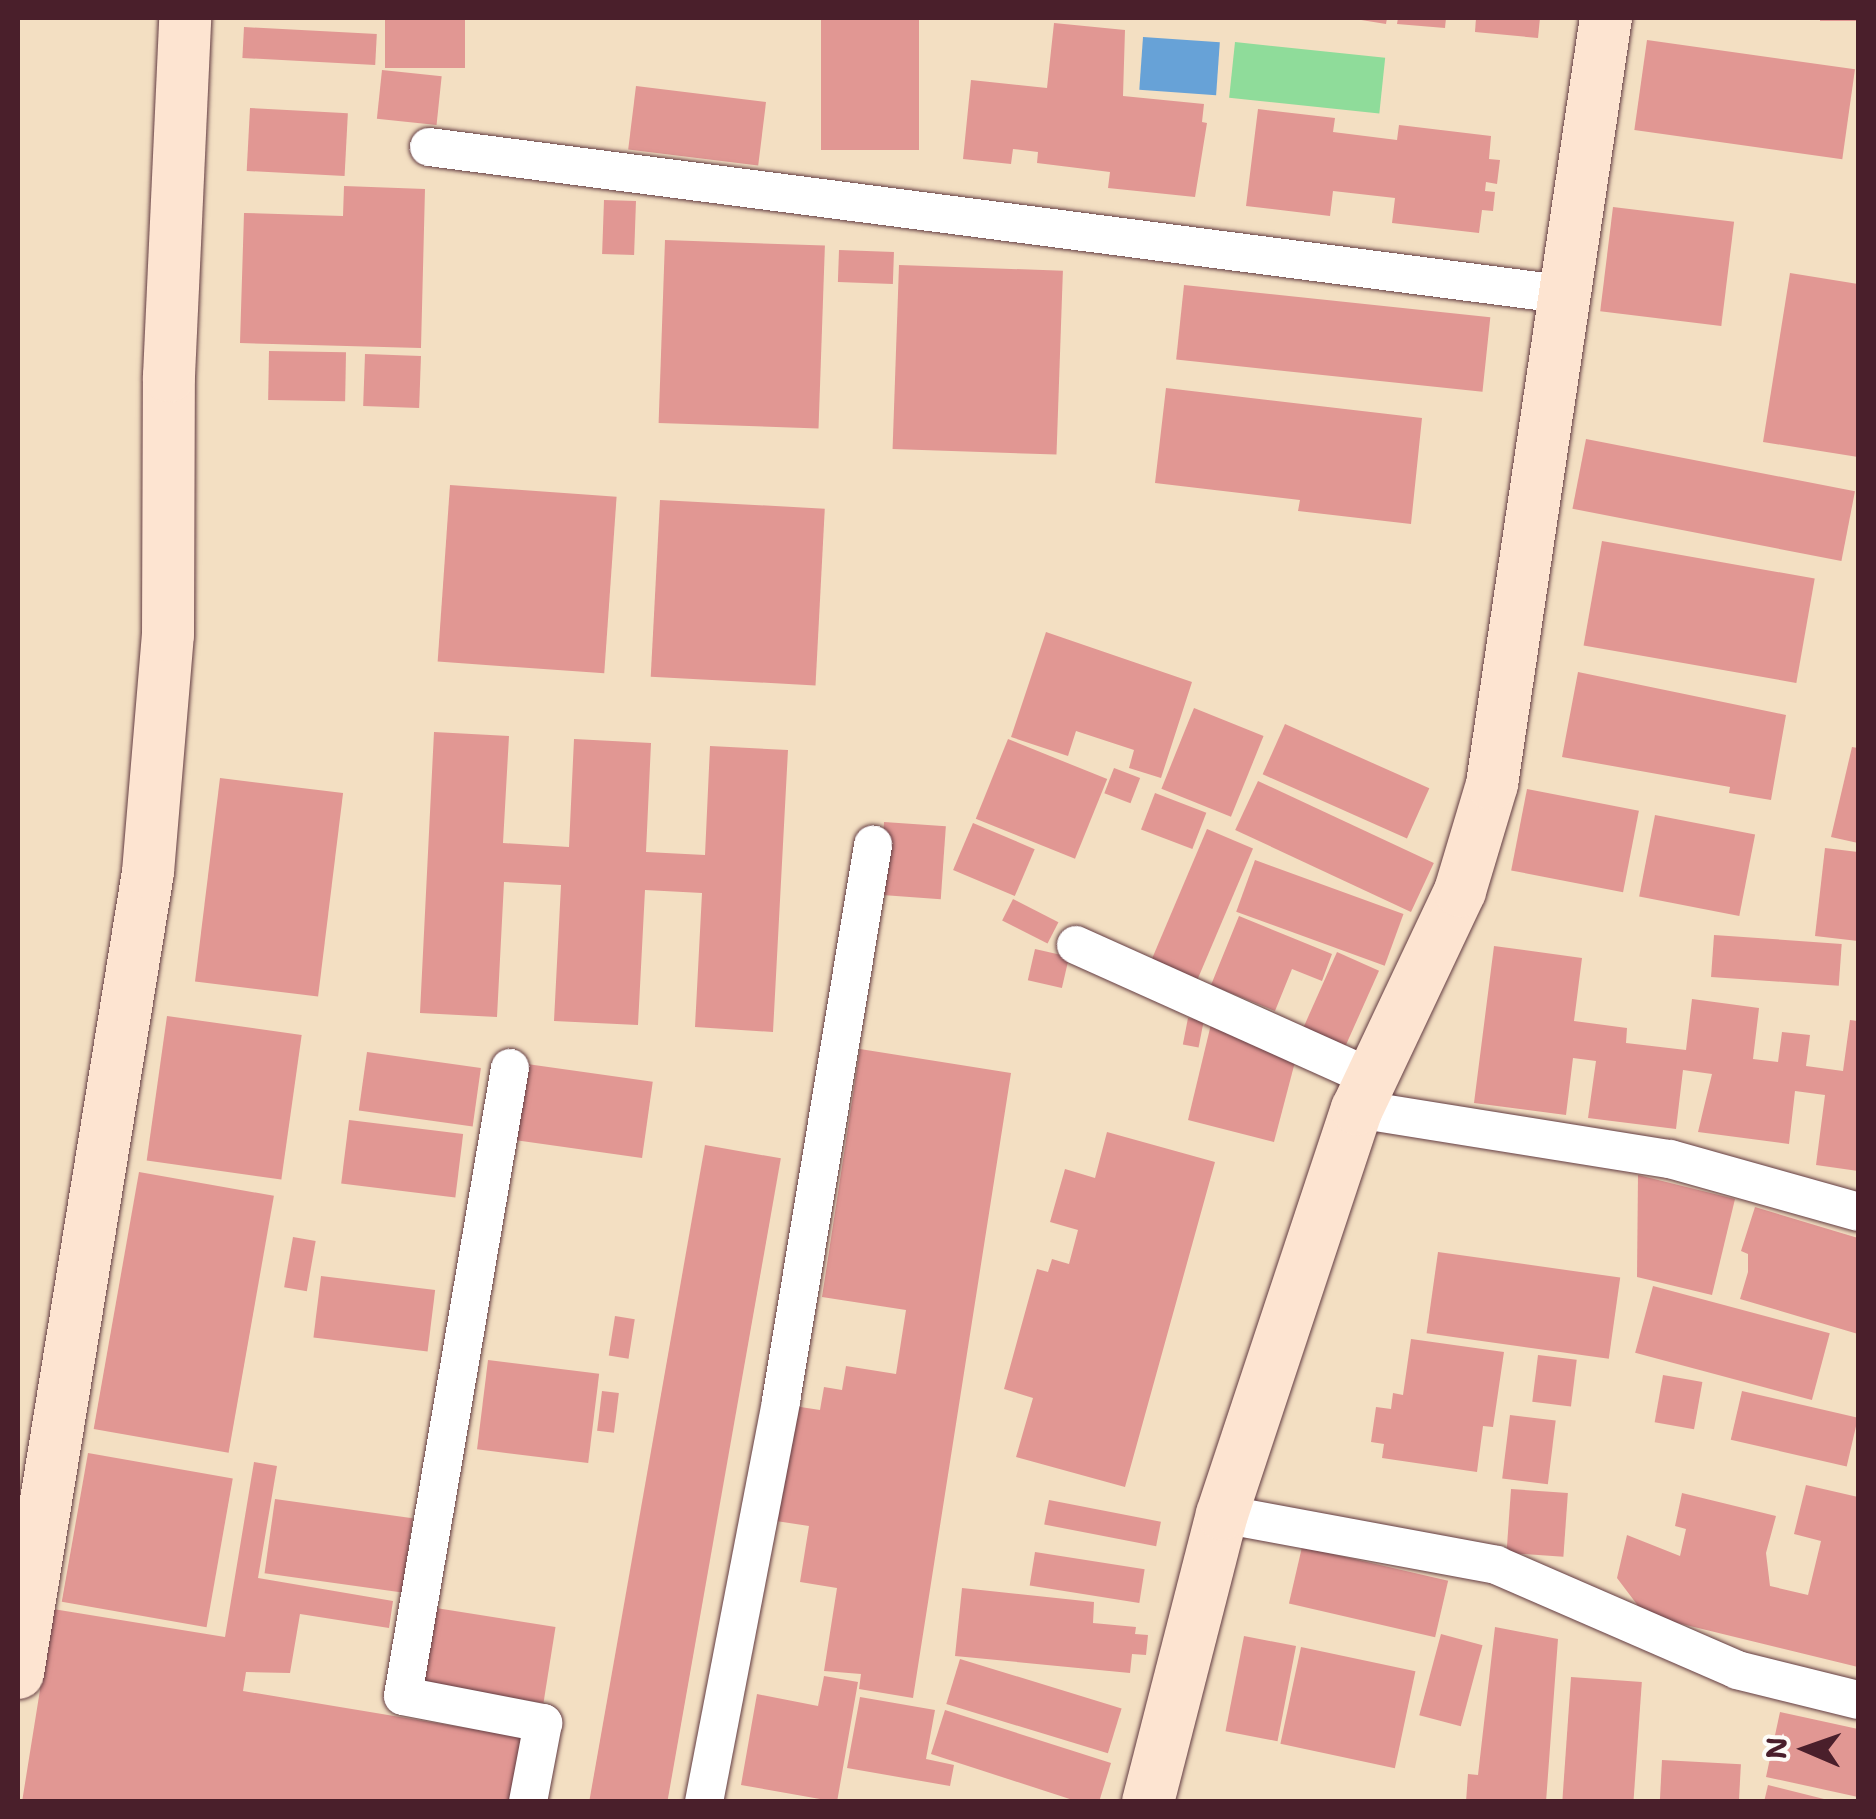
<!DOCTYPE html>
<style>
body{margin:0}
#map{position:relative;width:1876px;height:1819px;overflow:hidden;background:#f3dfc2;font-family:"Shantell Sans",sans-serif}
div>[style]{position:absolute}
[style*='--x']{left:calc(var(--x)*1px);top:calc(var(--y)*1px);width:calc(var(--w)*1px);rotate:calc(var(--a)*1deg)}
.green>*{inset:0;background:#8fdc9a;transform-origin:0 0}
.water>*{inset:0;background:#67a2d7;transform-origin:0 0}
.building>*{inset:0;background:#e19793;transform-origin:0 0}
.roads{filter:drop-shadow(0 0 2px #633c42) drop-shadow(0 0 2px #633c42)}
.street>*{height:38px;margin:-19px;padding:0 19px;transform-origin:19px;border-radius:19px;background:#fff}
.secondary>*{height:52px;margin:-26px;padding:0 26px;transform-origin:26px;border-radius:26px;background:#fde4d1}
span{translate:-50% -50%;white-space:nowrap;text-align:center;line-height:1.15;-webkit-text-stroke:8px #fdfcf7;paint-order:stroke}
.frame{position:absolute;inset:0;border:20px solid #4a1f2b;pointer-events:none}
.north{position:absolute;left:1756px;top:1699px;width:100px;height:100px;-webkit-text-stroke:8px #fdfcf7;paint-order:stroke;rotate:272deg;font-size:28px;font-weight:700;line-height:40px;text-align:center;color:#4a1f2b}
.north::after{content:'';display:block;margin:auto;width:35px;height:45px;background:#4a1f2b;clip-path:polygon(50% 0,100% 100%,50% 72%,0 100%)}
</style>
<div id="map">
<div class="green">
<i style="left:1235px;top:42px;width:151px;height:56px;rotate:6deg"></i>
</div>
<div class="water">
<i style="left:1143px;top:37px;width:77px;height:53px;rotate:4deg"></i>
</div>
<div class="building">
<i style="left:385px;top:18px;width:80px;height:50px"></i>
<i style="left:821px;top:18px;width:98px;height:132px"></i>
<i style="clip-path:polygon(1349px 18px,1387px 18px,1386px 24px)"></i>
<i style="clip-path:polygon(1398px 18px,1446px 18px,1445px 28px,1397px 24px)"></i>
<i style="clip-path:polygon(1476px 18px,1540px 18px,1538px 38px,1475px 32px)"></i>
<i style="left:1820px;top:18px;width:38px;height:3px"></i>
<i style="clip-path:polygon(1054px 23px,1125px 30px,1123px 96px,1204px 104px,1202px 122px,1207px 123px,1195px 197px,1108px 188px,1110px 172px,1037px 163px,1038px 152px,1013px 149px,1011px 164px,963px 159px,971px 80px,1047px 88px)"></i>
<i style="left:244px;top:27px;width:133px;height:31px;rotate:3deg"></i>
<i style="left:1647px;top:40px;width:210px;height:91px;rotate:8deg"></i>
<i style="left:382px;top:70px;width:60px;height:49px;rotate:6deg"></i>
<i style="left:636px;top:86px;width:131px;height:64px;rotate:7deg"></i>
<i style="left:250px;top:108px;width:98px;height:63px;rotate:3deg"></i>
<i style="clip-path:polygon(1258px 109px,1335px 118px,1333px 132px,1397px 140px,1399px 125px,1491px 136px,1489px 159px,1500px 160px,1497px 184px,1486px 182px,1485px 191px,1495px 192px,1493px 211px,1482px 210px,1479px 233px,1392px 223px,1395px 198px,1333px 191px,1330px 216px,1246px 206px)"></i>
<i style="clip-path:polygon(344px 186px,425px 189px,421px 348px,240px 343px,244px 213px,343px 216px)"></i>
<i style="left:604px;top:200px;width:32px;height:54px;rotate:2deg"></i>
<i style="left:1613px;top:207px;width:122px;height:105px;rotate:7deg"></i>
<i style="left:665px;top:240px;width:160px;height:183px;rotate:2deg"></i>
<i style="left:839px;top:250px;width:55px;height:32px;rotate:2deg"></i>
<i style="left:899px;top:265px;width:164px;height:184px;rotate:2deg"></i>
<i style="clip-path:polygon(1790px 273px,1858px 284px,1858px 457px,1763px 442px)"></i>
<i style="left:1184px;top:285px;width:308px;height:75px;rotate:6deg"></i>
<i style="left:269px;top:351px;width:77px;height:49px;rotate:1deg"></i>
<i style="left:365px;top:354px;width:56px;height:52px;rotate:2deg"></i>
<i style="clip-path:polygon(1166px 388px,1422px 418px,1411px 524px,1298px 511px,1300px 500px,1155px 483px)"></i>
<i style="left:1586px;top:439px;width:274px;height:71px;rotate:11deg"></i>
<i style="left:450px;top:485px;width:167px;height:177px;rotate:4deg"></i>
<i style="left:660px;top:500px;width:165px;height:177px;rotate:3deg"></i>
<i style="left:1602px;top:541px;width:216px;height:106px;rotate:10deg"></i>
<i style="clip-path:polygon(1046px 632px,1192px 682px,1161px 778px,1129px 768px,1134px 750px,1076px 731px,1068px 756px,1011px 737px)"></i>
<i style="clip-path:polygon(1578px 672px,1786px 715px,1771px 800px,1729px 793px,1730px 787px,1562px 757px)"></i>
<i style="left:1194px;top:708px;width:75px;height:87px;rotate:22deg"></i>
<i style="left:1285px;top:724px;width:158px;height:55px;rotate:24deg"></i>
<i style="clip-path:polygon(434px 732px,509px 736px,503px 843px,569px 847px,574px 739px,651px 743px,646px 852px,705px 855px,710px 746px,788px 750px,773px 1032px,695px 1027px,702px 893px,645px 890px,638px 1025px,554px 1021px,561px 885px,504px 882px,497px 1017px,420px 1013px)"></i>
<i style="left:1008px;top:739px;width:107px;height:86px;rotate:22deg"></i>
<i style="clip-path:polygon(1852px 747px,1858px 748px,1858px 843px,1831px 837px)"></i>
<i style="left:1114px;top:768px;width:28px;height:27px;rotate:21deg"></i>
<i style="left:220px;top:778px;width:124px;height:205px;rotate:7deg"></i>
<i style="left:1258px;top:781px;width:194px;height:54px;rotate:25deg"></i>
<i style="left:1527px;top:789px;width:114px;height:83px;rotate:11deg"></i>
<i style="left:1155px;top:793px;width:55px;height:39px;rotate:21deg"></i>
<i style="left:1655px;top:815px;width:102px;height:83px;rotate:11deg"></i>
<i style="left:884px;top:822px;width:62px;height:73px;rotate:4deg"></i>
<i style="left:973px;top:823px;width:67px;height:51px;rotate:23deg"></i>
<i style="left:1207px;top:829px;width:50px;height:143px;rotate:23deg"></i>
<i style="clip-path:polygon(1825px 848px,1858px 852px,1858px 941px,1815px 936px)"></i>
<i style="left:1255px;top:860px;width:158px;height:55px;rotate:20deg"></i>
<i style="left:1013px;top:899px;width:51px;height:24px;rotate:27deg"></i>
<i style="clip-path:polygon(1239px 916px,1332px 954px,1322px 981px,1292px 969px,1275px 1011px,1211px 985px)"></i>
<i style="left:1714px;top:935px;width:128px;height:42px;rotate:4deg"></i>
<i style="clip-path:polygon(1494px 946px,1582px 958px,1574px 1021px,1627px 1028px,1626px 1043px,1686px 1050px,1692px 999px,1759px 1008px,1753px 1059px,1778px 1062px,1782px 1032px,1810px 1035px,1806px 1066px,1843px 1071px,1850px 1020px,1858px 1021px,1858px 1171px,1816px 1165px,1825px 1095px,1795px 1091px,1789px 1144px,1698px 1132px,1712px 1074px,1683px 1070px,1676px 1129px,1588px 1118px,1596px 1061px,1573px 1058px,1566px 1115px,1474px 1103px)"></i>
<i style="left:1035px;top:949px;width:35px;height:32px;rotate:13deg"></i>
<i style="left:1337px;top:952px;width:46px;height:82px;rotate:24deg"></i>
<i style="left:167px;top:1016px;width:136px;height:146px;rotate:8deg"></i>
<i style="left:1188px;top:1018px;width:16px;height:27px;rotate:11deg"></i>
<i style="clip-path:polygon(1212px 1020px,1296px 1058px,1274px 1142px,1188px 1120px)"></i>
<i style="clip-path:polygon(860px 1049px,1011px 1073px,913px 1698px,859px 1689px,861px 1674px,824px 1671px,837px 1588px,800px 1582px,809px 1526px,776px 1521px,794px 1406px,820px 1410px,824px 1387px,842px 1390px,846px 1366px,896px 1374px,906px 1310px,822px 1297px)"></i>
<i style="left:367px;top:1052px;width:115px;height:59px;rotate:8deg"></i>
<i style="left:527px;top:1064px;width:127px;height:77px;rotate:8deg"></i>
<i style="left:349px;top:1120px;width:115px;height:64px;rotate:7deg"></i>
<i style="clip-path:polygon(1107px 1132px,1215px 1162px,1125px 1487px,1016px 1457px,1033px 1398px,1004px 1389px,1037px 1269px,1048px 1272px,1052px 1259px,1069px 1264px,1078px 1230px,1050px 1222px,1065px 1169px,1095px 1178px)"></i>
<i style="left:705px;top:1145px;width:77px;height:668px;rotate:10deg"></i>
<i style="left:139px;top:1172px;width:137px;height:261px;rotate:10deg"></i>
<i style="clip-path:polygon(1638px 1175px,1735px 1199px,1712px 1295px,1637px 1277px)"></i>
<i style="clip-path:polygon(1755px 1207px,1858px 1238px,1858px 1334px,1740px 1299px,1748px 1272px,1748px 1254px,1741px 1251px)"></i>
<i style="left:293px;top:1237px;width:23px;height:51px;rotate:10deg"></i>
<i style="left:1438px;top:1252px;width:184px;height:82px;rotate:8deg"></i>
<i style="left:321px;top:1276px;width:115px;height:62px;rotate:7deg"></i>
<i style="left:1653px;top:1286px;width:183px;height:69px;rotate:15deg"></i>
<i style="left:615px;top:1316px;width:20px;height:40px;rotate:9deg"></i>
<i style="clip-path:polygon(1411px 1339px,1504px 1352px,1493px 1427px,1483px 1426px,1477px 1472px,1382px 1458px,1384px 1444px,1371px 1442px,1376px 1407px,1391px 1409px,1393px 1393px,1403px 1395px)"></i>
<i style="left:1538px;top:1355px;width:39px;height:47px;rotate:7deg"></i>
<i style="left:488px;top:1360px;width:112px;height:90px;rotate:7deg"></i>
<i style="left:1663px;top:1375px;width:40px;height:48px;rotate:10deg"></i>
<i style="left:602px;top:1391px;width:17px;height:40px;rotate:7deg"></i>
<i style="left:1742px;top:1391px;width:119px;height:50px;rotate:13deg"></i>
<i style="left:1510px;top:1415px;width:46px;height:64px;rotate:7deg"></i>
<i style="left:88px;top:1453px;width:147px;height:151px;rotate:10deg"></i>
<i style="clip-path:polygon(254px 1462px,277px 1466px,258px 1578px,393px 1601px,389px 1628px,300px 1614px,290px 1673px,246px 1672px,243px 1691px,521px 1737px,510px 1802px,22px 1802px,53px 1609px,225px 1637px)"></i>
<i style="clip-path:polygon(1806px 1485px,1858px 1497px,1858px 1667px,1645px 1615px,1617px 1578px,1627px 1535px,1680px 1556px,1686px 1529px,1675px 1526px,1682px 1493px,1776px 1516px,1766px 1553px,1770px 1586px,1808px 1595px,1821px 1541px,1794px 1534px)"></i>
<i style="left:1511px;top:1489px;width:57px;height:64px;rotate:4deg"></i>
<i style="left:275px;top:1499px;width:139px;height:75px;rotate:8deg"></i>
<i style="left:1049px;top:1500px;width:114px;height:25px;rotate:11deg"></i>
<i style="left:1302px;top:1547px;width:150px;height:58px;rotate:13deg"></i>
<i style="left:1035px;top:1552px;width:111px;height:34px;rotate:9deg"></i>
<i style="clip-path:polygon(962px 1588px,1094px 1602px,1093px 1623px,1136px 1627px,1135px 1634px,1148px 1635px,1146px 1655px,1132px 1654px,1130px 1673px,955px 1656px)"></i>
<i style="left:436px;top:1608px;width:121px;height:77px;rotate:9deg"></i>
<i style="clip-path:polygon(1495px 1627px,1558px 1639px,1546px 1802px,1466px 1802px,1468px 1774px,1478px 1775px)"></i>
<i style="left:1441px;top:1634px;width:43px;height:84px;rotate:15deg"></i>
<i style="left:1244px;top:1636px;width:53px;height:97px;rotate:11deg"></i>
<i style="left:1301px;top:1647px;width:117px;height:99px;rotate:12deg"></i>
<i style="left:960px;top:1659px;width:169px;height:47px;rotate:17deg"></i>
<i style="clip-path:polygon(824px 1676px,858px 1682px,837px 1802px,741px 1785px,757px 1694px,818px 1706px)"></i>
<i style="left:1571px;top:1677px;width:71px;height:125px;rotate:4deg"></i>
<i style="clip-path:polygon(860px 1697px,935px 1710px,926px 1759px,954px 1765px,950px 1786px,847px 1768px)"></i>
<i style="clip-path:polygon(945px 1710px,1111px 1763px,1099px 1802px,1079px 1802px,931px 1754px)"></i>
<i style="clip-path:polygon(1780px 1712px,1858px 1729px,1858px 1797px,1766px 1777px)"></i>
<i style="left:1662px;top:1760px;width:79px;height:42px;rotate:3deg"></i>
<i style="clip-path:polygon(1768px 1785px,1828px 1800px,1828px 1802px,1764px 1802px)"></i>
</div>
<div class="roads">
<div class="street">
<i style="--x:429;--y:147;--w:1142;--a:7.4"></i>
<i style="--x:1076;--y:945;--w:325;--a:24.2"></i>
<i style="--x:510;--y:1068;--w:637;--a:99.67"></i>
<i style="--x:403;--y:1696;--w:143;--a:10.9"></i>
<i style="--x:543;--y:1723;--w:80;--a:100.8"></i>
<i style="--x:1357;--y:1109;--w:317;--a:9.1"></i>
<i style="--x:1670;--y:1159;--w:195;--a:15.7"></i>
<i style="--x:1222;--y:1514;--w:279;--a:10.5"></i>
<i style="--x:1496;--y:1565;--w:263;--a:23.5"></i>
<i style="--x:1737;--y:1670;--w:125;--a:13.9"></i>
<i style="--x:704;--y:1802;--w:408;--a:-79.1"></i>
<i style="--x:781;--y:1401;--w:564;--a:-80.6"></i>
</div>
<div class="secondary">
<i style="--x:18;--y:1673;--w:811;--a:-80.78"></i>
<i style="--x:148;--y:872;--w:238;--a:-85.2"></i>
<i style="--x:168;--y:635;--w:259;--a:-89.8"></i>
<i style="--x:169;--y:376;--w:358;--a:-87.4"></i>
<i style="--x:1148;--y:1802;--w:297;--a:-75.6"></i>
<i style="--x:1222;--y:1514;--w:427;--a:-71.6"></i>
<i style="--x:1357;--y:1109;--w:241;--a:-64.7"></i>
<i style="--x:1460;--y:891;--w:112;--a:-73.3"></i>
<i style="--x:1492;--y:784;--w:774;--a:-81.54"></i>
</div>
</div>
<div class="frame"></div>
<div class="north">N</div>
</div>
